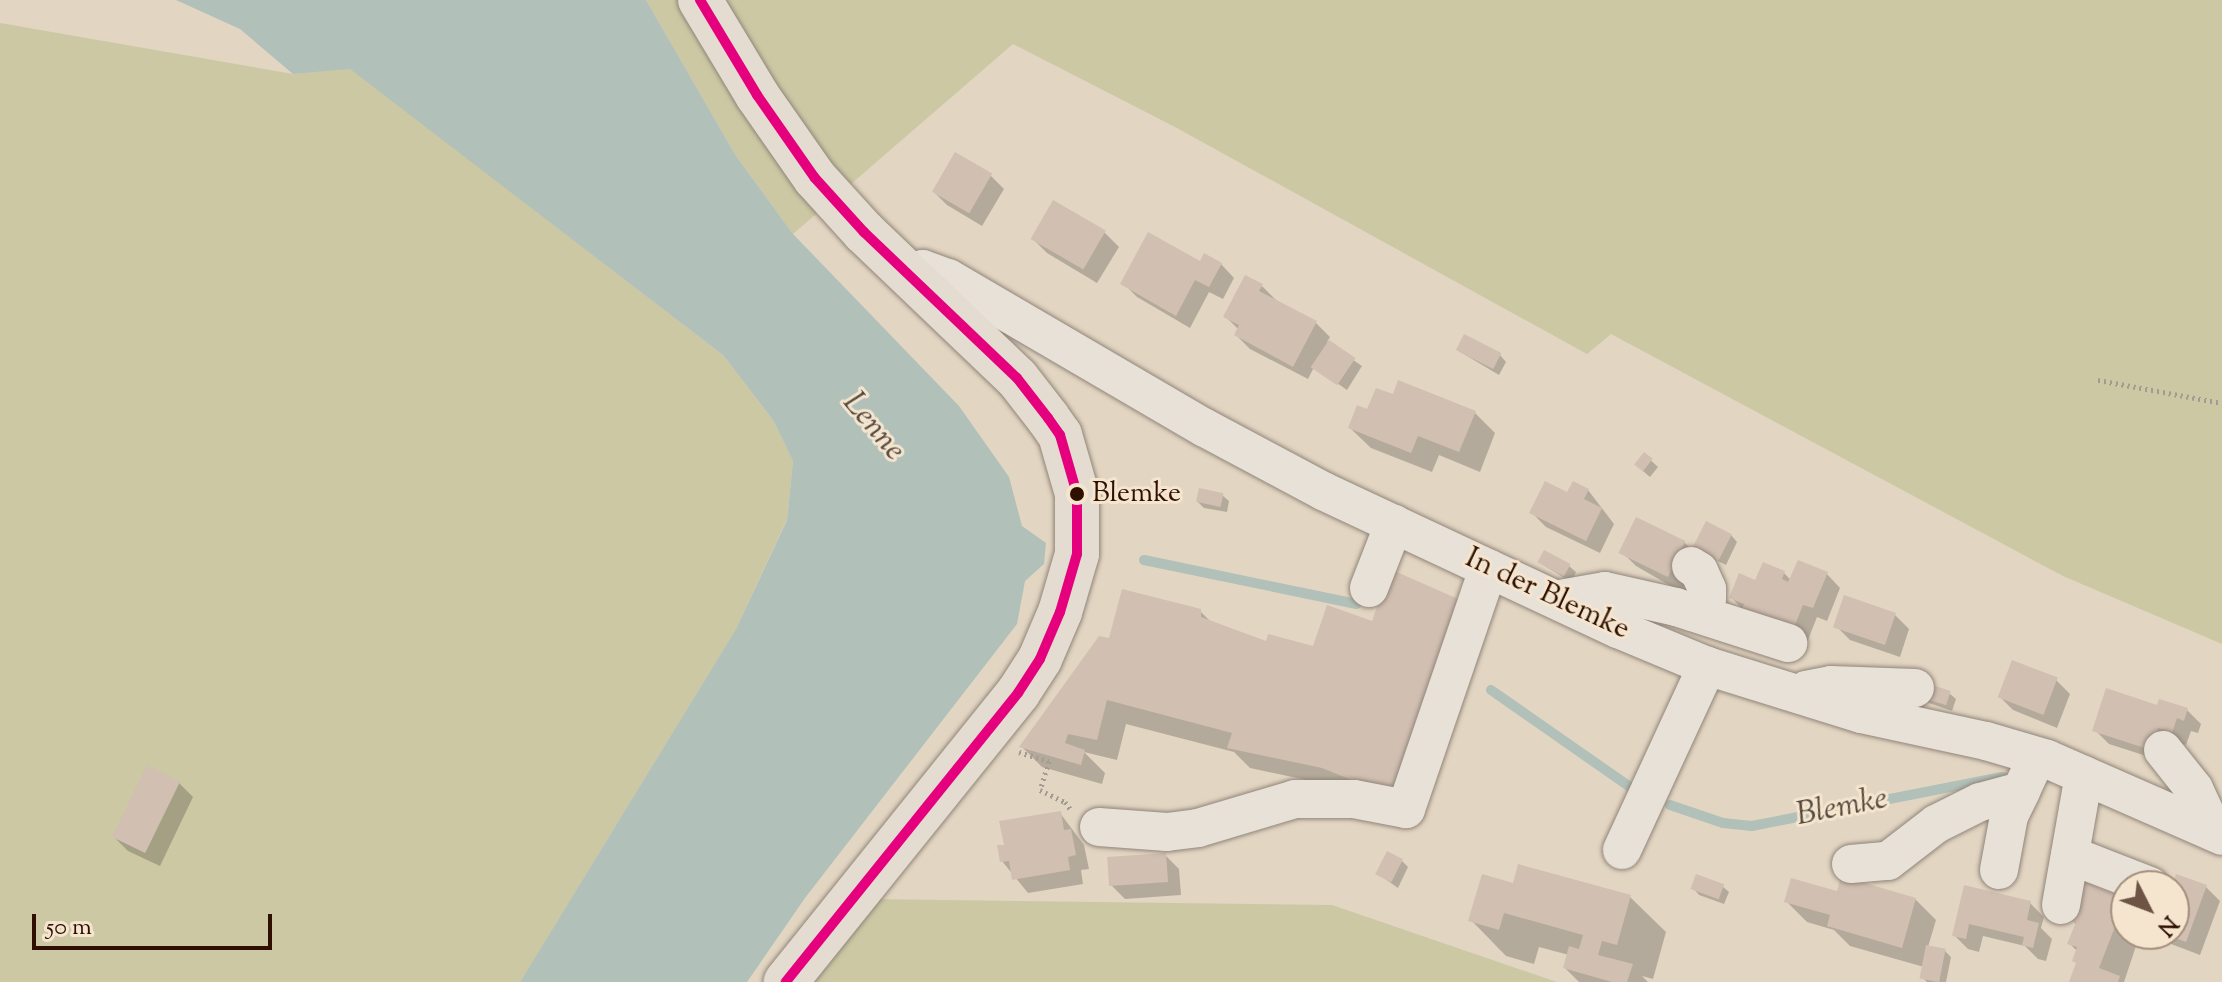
<!DOCTYPE html>
<style>
body{margin:0}
#map{position:relative;width:2222px;height:982px;overflow:hidden;background:#e2d5c2;font-family:"Sorts Mill Goudy",serif}
div>[style]{position:absolute}
[style*='--x']{left:calc(var(--x)*1px);top:calc(var(--y)*1px);width:calc(var(--w)*1px);rotate:calc(var(--a)*1deg)}
.green>*{inset:0;background:#ccc8a4}
.water>*{inset:0;background:#b1c1b9}
.shadow>*{inset:0;background:#0003}
.stream>*{height:10px;margin:-5px;padding:0 5px;transform-origin:5px;border-radius:5px;background:#b1c1b9}
.building>*{inset:0;background:#d1bfb2;transform-origin:0 0}
.path>*{height:5px;margin-top:-2.5px;transform-origin:0;background:repeating-linear-gradient(90deg,#a39a92 0 2px,transparent 0 6px)}
.roads{filter:drop-shadow(0 0 2px #918579) drop-shadow(0 0 2px #918579)}
.minor>*{height:38px;margin:-19px;padding:0 19px;transform-origin:19px;border-radius:19px;background:#e7e1d7}
.major>*{height:44px;margin:-22px;padding:0 22px;transform-origin:22px;border-radius:22px;background:#e4dcd0}
.bus-1>*{height:10px;margin:-5px;padding:0 5px;transform-origin:5px;border-radius:5px;background:#e5007d}
.dots>*{width:22px;height:22px;translate:-50% -50%;box-sizing:border-box;border:4px solid #f5e5ce;border-radius:50%}
span{translate:-50% -50%;white-space:nowrap;text-align:center;line-height:1.15;-webkit-text-stroke:6px #f5e5ce;paint-order:stroke}
.bus-label{font-size:28px;color:#2e0f00}
.left{translate:0 -50%;text-align:left}
.street-label{font-size:30px;color:#2e0f00}
.water-label{font-size:32px;color:#544a3f;font-style:italic}
.north{position:absolute;left:2110px;top:870px;width:80px;height:80px;box-sizing:border-box;background:#f5e5ce;border:2px solid #a58f7c;border-radius:50%;rotate:132deg;font-size:22px;font-weight:700;line-height:32px;text-align:center;color:#2e0f00}
.north::after{content:'';display:block;margin:auto;width:28px;height:36px;background:#6d5444;clip-path:polygon(50% 0,100% 100%,50% 72%,0 100%)}
.scale{position:absolute;left:32px;top:914px;width:240px;height:36px;box-sizing:border-box;border:4px solid #2e0f00;border-top:0;padding-left:10px;font-size:24px;line-height:28px;white-space:nowrap;color:#2e0f00;-webkit-text-stroke:6px #f5e5ce;paint-order:stroke}
</style>
<div id="map">
<div class="green">
<i style="clip-path:polygon(646px 0,2222px 0,2222px 644px,2063px 576px,1611px 334px,1587px 354px,1175px 127px,1013px 44px,793px 234px,736px 156px)"></i>
<i style="clip-path:polygon(0 23px,293px 74px,350px 68px,723px 355px,773px 420px,793px 461px,787px 519px,736px 629px,520px 982px,0 982px)"></i>
<i style="clip-path:polygon(870px 899px,1332px 905px,1557px 982px,786px 982px)"></i>
</div>
<div class="water">
<i style="clip-path:polygon(176px 0,646px 0,736px 156px,793px 234px,959px 406px,1009px 477px,1022px 526px,1046px 543px,1044px 564px,1025px 581px,1017px 624px,805px 898px,747px 982px,520px 982px,736px 629px,787px 520px,793px 461px,773px 420px,723px 355px,350px 69px,293px 74px,240px 29px)"></i>
</div>
<div class="shadow">
<i style="clip-path:polygon(990px 175px,1004px 189px,982px 226px,947px 205px,933px 191px)"></i>
<i style="clip-path:polygon(1105px 233px,1119px 247px,1097px 283px,1047px 253px,1033px 239px)"></i>
<i style="clip-path:polygon(1201px 263px,1221px 264px,1234px 278px,1223px 299px,1209px 292px,1190px 328px,1137px 297px,1123px 283px)"></i>
<i style="clip-path:polygon(1262px 286px,1276px 300px,1316px 323px,1330px 337px,1327px 342px,1362px 366px,1347px 390px,1314px 367px,1308px 379px,1250px 349px,1236px 335px,1239px 330px,1225px 316px)"></i>
<i style="clip-path:polygon(1457px 350px,1500px 355px,1506px 362px,1499px 375px)"></i>
<i style="clip-path:polygon(1394px 397px,1475px 413px,1495px 433px,1480px 472px,1439px 455px,1432px 472px,1371px 448px,1350px 428px)"></i>
<i style="clip-path:polygon(1644px 454px,1658px 467px,1650px 477px,1643px 471px)"></i>
<i style="clip-path:polygon(1588px 490px,1614px 524px,1600px 553px,1546px 527px,1532px 513px,1568px 495px)"></i>
<i style="clip-path:polygon(1222px 495px,1229px 501px,1227px 512px,1204px 508px,1198px 502px)"></i>
<i style="clip-path:polygon(1731px 535px,1737px 542px,1726px 565px,1701px 553px)"></i>
<i style="clip-path:polygon(1684px 542px,1698px 556px,1681px 592px,1636px 566px,1622px 552px)"></i>
<i style="clip-path:polygon(1540px 563px,1569px 566px,1576px 572px,1571px 582px)"></i>
<i style="clip-path:polygon(1784px 573px,1791px 580px,1827px 574px,1840px 588px,1827px 621px,1817px 617px,1804px 650px,1743px 610px,1731px 597px,1756px 582px)"></i>
<i style="clip-path:polygon(1845px 598px,1895px 615px,1909px 629px,1900px 657px,1850px 640px,1836px 626px)"></i>
<i style="clip-path:polygon(1200px 611px,1212px 623px,1265px 643px,1315px 648px,1373px 623px,1417px 821px,1344px 788px,1250px 768px,1234px 752px,1126px 724px,1117px 760px,1084px 752px,1105px 773px,1102px 784px,1042px 767px,1022px 747px,1110px 641px)"></i>
<i style="clip-path:polygon(2056px 680px,2070px 694px,2057px 728px,2013px 710px,2000px 697px)"></i>
<i style="clip-path:polygon(1949px 693px,1956px 699px,1952px 711px,1929px 703px,1923px 697px)"></i>
<i style="clip-path:polygon(2159px 707px,2187px 710px,2201px 724px,2198px 733px,2191px 731px,2186px 745px,2172px 741px,2165px 762px,2109px 744px,2095px 730px)"></i>
<i style="clip-path:polygon(179px 783px,193px 797px,160px 866px,128px 851px,114px 837px)"></i>
<i style="clip-path:polygon(1060px 813px,1084px 845px,1089px 869px,1081px 870px,1083px 884px,1028px 893px,1002px 861px,1006px 847px)"></i>
<i style="clip-path:polygon(1165px 855px,1179px 869px,1181px 895px,1125px 899px,1111px 885px)"></i>
<i style="clip-path:polygon(1402px 861px,1408px 867px,1398px 888px,1378px 874px)"></i>
<i style="clip-path:polygon(2177px 876px,2206px 887px,2220px 901px,2200px 955px,2171px 944px,2161px 934px,2174px 934px,2173px 886px)"></i>
<i style="clip-path:polygon(1514px 885px,1630px 897px,1666px 932px,1653px 979px,1642px 976px,1648px 982px,1579px 982px,1565px 968px,1569px 955px,1539px 947px,1534px 964px,1506px 956px,1471px 920px)"></i>
<i style="clip-path:polygon(1722px 886px,1729px 892px,1724px 904px,1699px 895px,1693px 888px)"></i>
<i style="clip-path:polygon(1965px 887px,2030px 903px,2044px 917px,2041px 928px,2052px 939px,2046px 961px,2038px 959px,2025px 946px,1983px 936px,1979px 952px,1968px 949px,1954px 935px)"></i>
<i style="clip-path:polygon(1838px 894px,1915px 899px,1936px 920px,1928px 947px,1945px 951px,1951px 957px,1946px 982px,1927px 982px,1922px 977px,1924px 967px,1850px 946px,1834px 930px,1807px 922px,1786px 901px)"></i>
<i style="clip-path:polygon(2124px 900px,2126px 934px,2140px 934px,2124px 982px,2071px 982px,2078px 965px,2077px 951px,2069px 943px,2077px 925px,2072px 920px)"></i>
</div>
<div class="stream">
<i style="--x:1144;--y:560;--w:217;--a:11.7"></i>
<i style="--x:1491;--y:690;--w:169;--a:34.9"></i>
<i style="--x:1670;--y:805;--w:56;--a:18.8"></i>
<i style="--x:1723;--y:823;--w:29;--a:6"></i>
<i style="--x:1752;--y:826;--w:255;--a:-11.1"></i>
</div>
<div class="building">
<i style="left:955px;top:152px;width:43px;height:46px;rotate:30deg"></i>
<i style="left:1053px;top:200px;width:61px;height:45px;rotate:30deg"></i>
<i style="clip-path:polygon(1148px 232px,1200px 261px,1204px 253px,1222px 263px,1209px 287px,1195px 280px,1176px 316px,1120px 284px)"></i>
<i style="clip-path:polygon(1245px 275px,1263px 284px,1259px 291px,1317px 321px,1293px 367px,1234px 335px,1239px 325px,1223px 317px)"></i>
<i style="left:1464px;top:334px;width:42px;height:18px;rotate:27deg"></i>
<i style="left:1329px;top:340px;width:32px;height:33px;rotate:34deg"></i>
<i style="clip-path:polygon(1398px 380px,1476px 411px,1459px 452px,1418px 436px,1411px 453px,1348px 428px,1357px 405px,1367px 409px,1376px 388px,1393px 394px)"></i>
<i style="left:1644px;top:452px;width:11px;height:16px;rotate:38deg"></i>
<i style="clip-path:polygon(1545px 481px,1567px 492px,1573px 481px,1589px 489px,1584px 499px,1602px 508px,1586px 541px,1529px 513px)"></i>
<i style="left:1199px;top:488px;width:25px;height:14px;rotate:12deg"></i>
<i style="left:1636px;top:517px;width:55px;height:40px;rotate:26deg"></i>
<i style="left:1706px;top:521px;width:29px;height:30px;rotate:27deg"></i>
<i style="left:1544px;top:550px;width:30px;height:14px;rotate:28deg"></i>
<i style="clip-path:polygon(1798px 560px,1828px 572px,1813px 608px,1803px 605px,1790px 637px,1739px 616px,1744px 604px,1729px 598px,1739px 573px,1755px 580px,1763px 562px,1785px 571px,1782px 579px,1788px 582px)"></i>
<i style="clip-path:polygon(1390px 569px,1458px 599px,1391px 796px,1322px 768px,1227px 748px,1232px 733px,1107px 700px,1097px 740px,1068px 734px,1065px 743px,1085px 750px,1081px 765px,1019px 747px,1099px 636px,1109px 638px,1122px 589px,1201px 609px,1201px 617px,1266px 641px,1268px 634px,1313px 646px,1327px 605px,1372px 621px)"></i>
<i style="left:1844px;top:595px;width:55px;height:34px;rotate:19deg"></i>
<i style="left:2012px;top:660px;width:49px;height:40px;rotate:21deg"></i>
<i style="left:1926px;top:683px;width:26px;height:15px;rotate:18deg"></i>
<i style="clip-path:polygon(2106px 688px,2157px 705px,2159px 699px,2188px 708px,2184px 721px,2177px 718px,2172px 733px,2158px 728px,2151px 750px,2092px 731px)"></i>
<i style="left:147px;top:765px;width:37px;height:80px;rotate:26deg"></i>
<i style="clip-path:polygon(1061px 811px,1064px 830px,1071px 829px,1076px 855px,1068px 857px,1070px 870px,1012px 880px,1009px 861px,1000px 862px,997px 845px,1004px 845px,999px 821px)"></i>
<i style="left:1387px;top:851px;width:18px;height:26px;rotate:27deg"></i>
<i style="left:1166px;top:853px;width:29px;height:59px;rotate:86deg"></i>
<i style="clip-path:polygon(1518px 864px,1631px 895px,1617px 945px,1602px 941px,1598px 955px,1633px 964px,1627px 982px,1612px 982px,1563px 968px,1569px 946px,1579px 949px,1583px 935px,1504px 913px,1499px 930px,1468px 921px,1482px 874px,1513px 883px)"></i>
<i style="left:1696px;top:874px;width:30px;height:16px;rotate:20deg"></i>
<i style="clip-path:polygon(2176px 874px,2207px 885px,2186px 942px,2165px 934px,2174px 934px,2174px 886px,2171px 886px)"></i>
<i style="clip-path:polygon(1841px 876px,1916px 898px,1902px 948px,1827px 926px,1830px 915px,1784px 902px,1791px 878px,1837px 891px)"></i>
<i style="clip-path:polygon(2084px 882px,2126px 898px,2099px 968px,2120px 976px,2118px 982px,2069px 982px,2076px 963px,2072px 961px,2077px 947px,2067px 944px,2076px 922px,2070px 921px)"></i>
<i style="clip-path:polygon(1964px 885px,2031px 901px,2027px 920px,2039px 923px,2033px 948px,2022px 945px,2024px 937px,1969px 924px,1966px 939px,1952px 936px)"></i>
<i style="left:1926px;top:945px;width:20px;height:34px;rotate:11deg"></i>
</div>
<div class="path">
<i style="--x:2098;--y:380;--w:126;--a:10.5"></i>
<i style="--x:1019;--y:752;--w:31;--a:17"></i>
<i style="--x:1049;--y:761;--w:30;--a:107"></i>
<i style="--x:1040;--y:790;--w:28;--a:26"></i>
<i style="--x:1065;--y:802;--w:10;--a:53"></i>
</div>
<div class="roads">
<div class="minor">
<i style="--x:908;--y:272;--w:15;--a:-11"></i>
<i style="--x:923;--y:269;--w:27;--a:20"></i>
<i style="--x:948;--y:278;--w:298;--a:30.3"></i>
<i style="--x:1205;--y:428;--w:134;--a:28.1"></i>
<i style="--x:1323;--y:491;--w:326;--a:25.1"></i>
<i style="--x:1618;--y:629;--w:96;--a:22.6"></i>
<i style="--x:1707;--y:666;--w:161;--a:17.3"></i>
<i style="--x:1861;--y:714;--w:128;--a:12.2"></i>
<i style="--x:1986;--y:741;--w:64;--a:16.4"></i>
<i style="--x:2047;--y:759;--w:191;--a:23.7"></i>
<i style="--x:1691;--y:566;--w:9;--a:32"></i>
<i style="--x:1699;--y:571;--w:20;--a:66"></i>
<i style="--x:1707;--y:589;--w:9;--a:90"></i>
<i style="--x:1707;--y:598;--w:20;--a:135"></i>
<i style="--x:1369;--y:588;--w:69;--a:-68.7"></i>
<i style="--x:1560;--y:599;--w:46;--a:-10.1"></i>
<i style="--x:1605;--y:591;--w:73;--a:12.7"></i>
<i style="--x:1676;--y:607;--w:118;--a:17.8"></i>
<i style="--x:1806;--y:690;--w:25;--a:-11"></i>
<i style="--x:1831;--y:685;--w:84;--a:2"></i>
<i style="--x:2163;--y:750;--w:50;--a:51.5"></i>
<i style="--x:2194;--y:789;--w:47;--a:65.1"></i>
<i style="--x:1099;--y:827;--w:68;--a:4.2"></i>
<i style="--x:1167;--y:832;--w:31;--a:-7"></i>
<i style="--x:1198;--y:828;--w:101;--a:-16.6"></i>
<i style="--x:1295;--y:799;--w:59;--a:0"></i>
<i style="--x:1354;--y:799;--w:53;--a:10.9"></i>
<i style="--x:1406;--y:809;--w:254;--a:-71.1"></i>
<i style="--x:1622;--y:850;--w:203;--a:-65.2"></i>
<i style="--x:2070;--y:855;--w:86;--a:21.2"></i>
<i style="--x:1851;--y:864;--w:37;--a:-5"></i>
<i style="--x:1888;--y:861;--w:61;--a:-37.6"></i>
<i style="--x:1936;--y:824;--w:49;--a:-26.6"></i>
<i style="--x:1980;--y:802;--w:42;--a:-15"></i>
<i style="--x:2021;--y:791;--w:38;--a:-65"></i>
<i style="--x:1999;--y:870;--w:55;--a:-79.5"></i>
<i style="--x:2009;--y:816;--w:28;--a:-64"></i>
<i style="--x:2061;--y:905;--w:132;--a:-80"></i>
</div>
<div class="major">
<i style="--x:700;--y:0;--w:111;--a:59"></i>
<i style="--x:757;--y:95;--w:101;--a:55.1"></i>
<i style="--x:815;--y:178;--w:73;--a:47.8"></i>
<i style="--x:864;--y:232;--w:211;--a:43.7"></i>
<i style="--x:1017;--y:378;--w:51;--a:52.2"></i>
<i style="--x:1048;--y:418;--w:21;--a:55"></i>
<i style="--x:1060;--y:435;--w:61;--a:73.9"></i>
<i style="--x:1077;--y:494;--w:60;--a:90"></i>
<i style="--x:1077;--y:554;--w:60;--a:106.3"></i>
<i style="--x:1060;--y:612;--w:51;--a:113.1"></i>
<i style="--x:1040;--y:659;--w:40;--a:122.9"></i>
<i style="--x:1018;--y:693;--w:371;--a:128.8"></i>
</div>
</div>
<div class="bus-1">
<i style="--x:700;--y:0;--w:111;--a:59"></i>
<i style="--x:757;--y:95;--w:101;--a:55.1"></i>
<i style="--x:815;--y:178;--w:73;--a:47.8"></i>
<i style="--x:864;--y:232;--w:211;--a:43.7"></i>
<i style="--x:1017;--y:378;--w:51;--a:52.2"></i>
<i style="--x:1048;--y:418;--w:21;--a:55"></i>
<i style="--x:1060;--y:435;--w:61;--a:73.9"></i>
<i style="--x:1077;--y:494;--w:60;--a:90"></i>
<i style="--x:1077;--y:554;--w:60;--a:106.3"></i>
<i style="--x:1060;--y:612;--w:51;--a:113.1"></i>
<i style="--x:1040;--y:659;--w:40;--a:122.9"></i>
<i style="--x:1018;--y:693;--w:371;--a:128.8"></i>
</div>
<div class="dots">
<i style="left:1077px;top:494px;background:#2e0f00"></i>
</div>
<div class="bus-label">
<span class="left" style="left:1092px;top:494px">Blemke</span>
</div>
<div class="street-label">
<span style="left:1547px;top:595px;rotate:25deg">In der Blemke</span>
</div>
<div class="water-label">
<span style="left:873px;top:427px;rotate:50deg">Lenne</span>
<span style="left:1842px;top:808px;rotate:-11deg">Blemke</span>
</div>
<div class="north">N</div>
<div class="scale">50 m</div>
</div>
